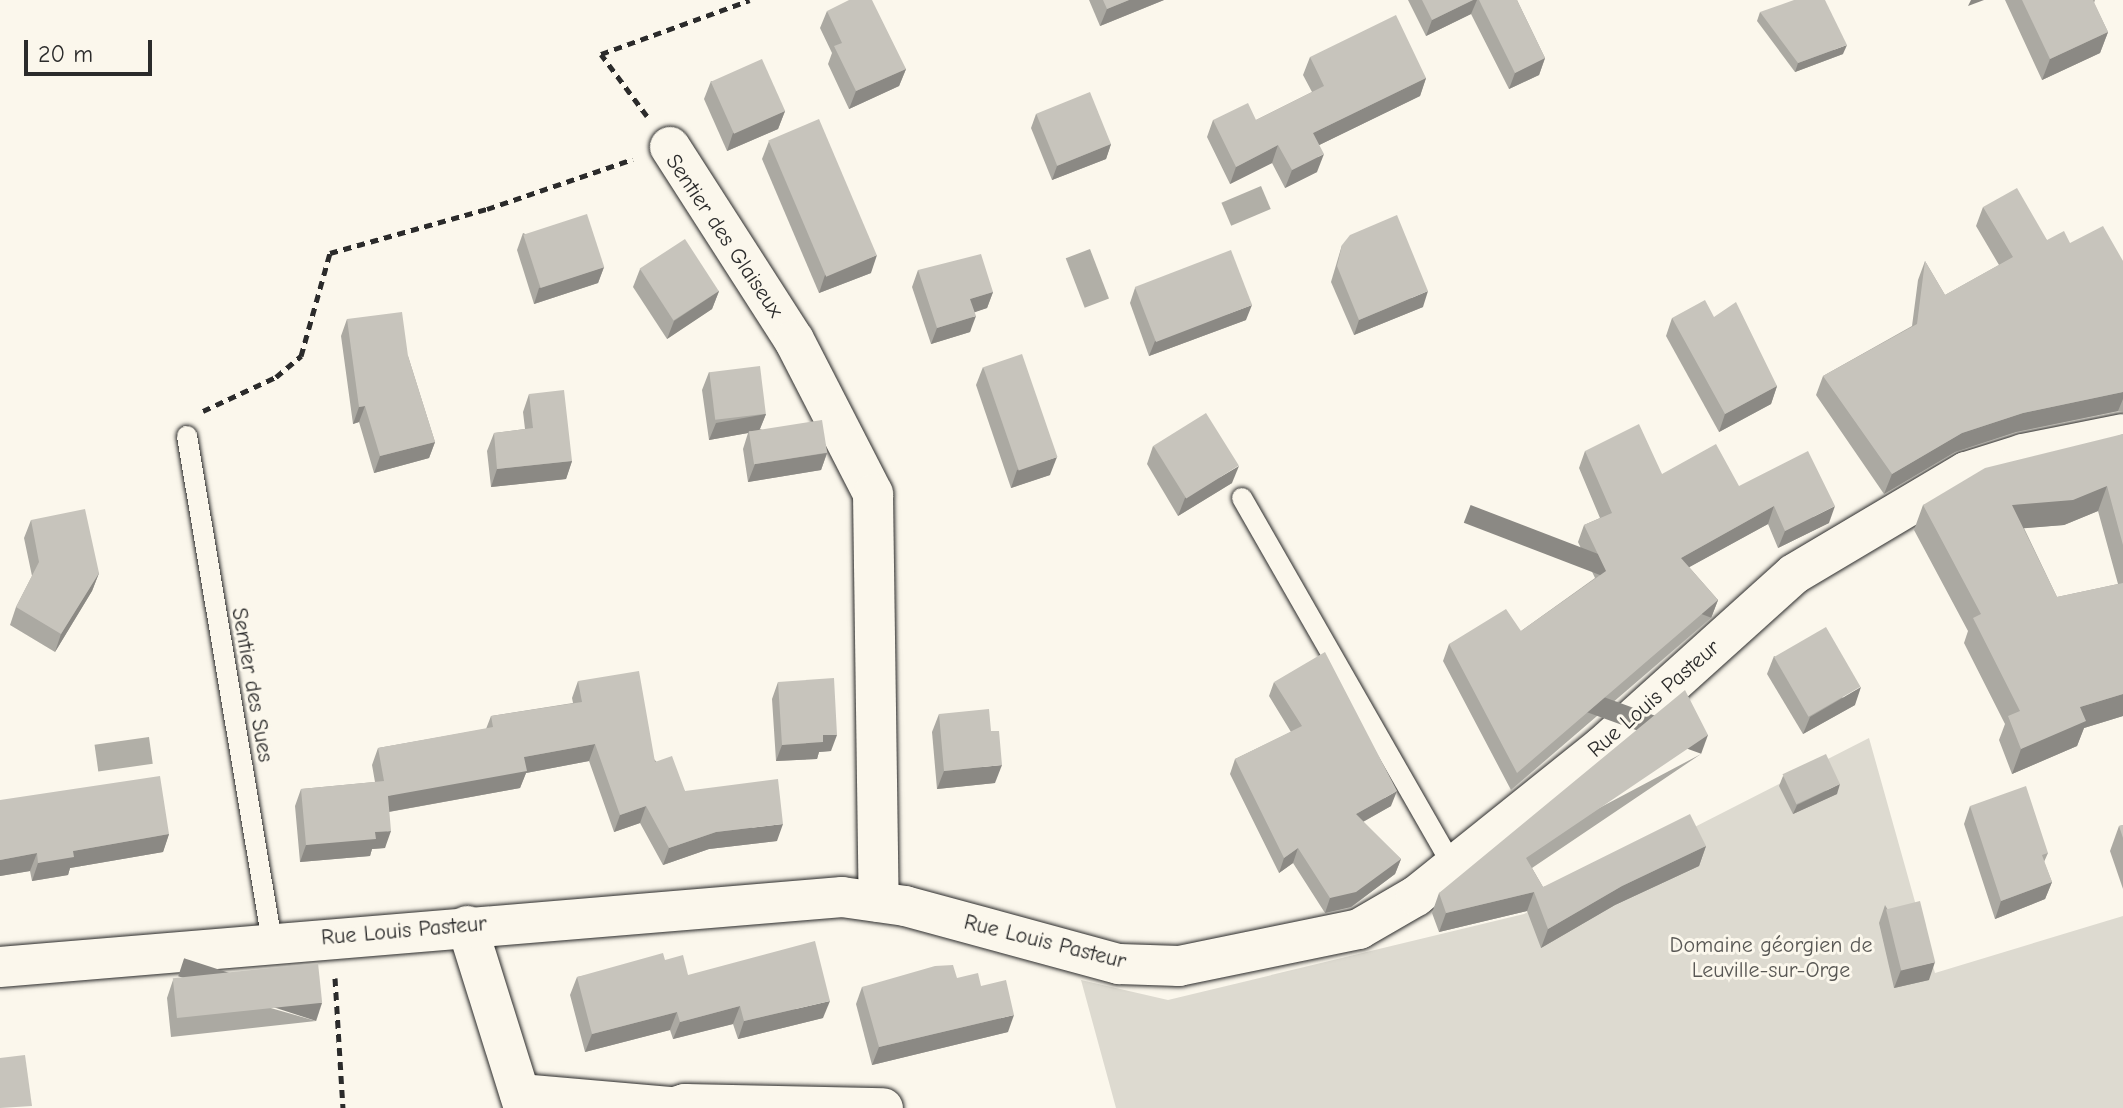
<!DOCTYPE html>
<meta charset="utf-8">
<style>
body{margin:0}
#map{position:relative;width:2123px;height:1108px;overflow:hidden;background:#fbf7ec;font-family:"Comic Neue",sans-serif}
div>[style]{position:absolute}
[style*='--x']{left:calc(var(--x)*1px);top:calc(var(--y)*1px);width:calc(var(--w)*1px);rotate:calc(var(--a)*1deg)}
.green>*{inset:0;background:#dddad0}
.water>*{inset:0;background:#b1afa7;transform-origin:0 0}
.path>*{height:5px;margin-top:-2.5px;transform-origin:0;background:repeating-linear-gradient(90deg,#2b2b2b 0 8px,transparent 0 14px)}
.roads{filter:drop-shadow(0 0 2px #2b2b2b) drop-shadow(0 0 2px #2b2b2b)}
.service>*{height:20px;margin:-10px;padding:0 10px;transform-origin:10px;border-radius:10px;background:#fbf7ec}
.minor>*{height:40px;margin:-20px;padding:0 20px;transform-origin:20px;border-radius:20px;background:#fbf7ec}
.wall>*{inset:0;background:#aba9a2}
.shaded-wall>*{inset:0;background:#8b8984;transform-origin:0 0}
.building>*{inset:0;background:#c7c4bc;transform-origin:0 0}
span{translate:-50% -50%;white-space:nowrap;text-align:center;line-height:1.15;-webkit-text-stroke:6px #fbf7ec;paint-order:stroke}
.street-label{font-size:22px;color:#2b2b2b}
.park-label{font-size:22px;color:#585754}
.scale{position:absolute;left:24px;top:40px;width:128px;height:36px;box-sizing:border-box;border:4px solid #2b2b2b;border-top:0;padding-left:10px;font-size:24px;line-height:28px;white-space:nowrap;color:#2b2b2b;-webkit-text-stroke:6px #fbf7ec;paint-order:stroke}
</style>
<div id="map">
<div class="green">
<i style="clip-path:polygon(1869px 738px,1935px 973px,2123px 916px,2123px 1108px,1116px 1108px,1081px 980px,1168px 1000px,1524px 914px)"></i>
</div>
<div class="water">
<i style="left:1261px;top:186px;width:25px;height:43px;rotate:67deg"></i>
<i style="left:1090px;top:249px;width:53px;height:26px;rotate:69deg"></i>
<i style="left:149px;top:737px;width:27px;height:55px;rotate:82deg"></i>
</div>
<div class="path">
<i style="--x:647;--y:116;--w:77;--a:-126.6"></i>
<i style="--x:601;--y:54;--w:158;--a:-19.9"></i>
<i style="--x:203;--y:411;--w:81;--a:-25"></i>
<i style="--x:276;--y:377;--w:33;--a:-40"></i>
<i style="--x:301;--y:356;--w:107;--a:-74.3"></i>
<i style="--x:330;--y:253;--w:163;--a:-15.7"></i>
<i style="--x:487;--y:209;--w:154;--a:-18.9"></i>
<i style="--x:335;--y:978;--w:130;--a:86.5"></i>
</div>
<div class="roads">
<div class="service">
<i style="--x:187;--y:436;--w:513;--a:80.46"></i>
<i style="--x:1242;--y:498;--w:424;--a:60.2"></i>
</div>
<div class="minor">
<i style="--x:670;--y:147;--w:229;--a:57.3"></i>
<i style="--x:794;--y:340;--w:173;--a:62.8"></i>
<i style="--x:873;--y:494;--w:408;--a:89.2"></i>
<i style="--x:467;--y:926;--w:191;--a:72.6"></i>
<i style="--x:0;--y:967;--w:845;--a:-4.75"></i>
<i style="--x:842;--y:897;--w:64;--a:8.1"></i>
<i style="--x:905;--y:906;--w:222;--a:15.2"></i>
<i style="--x:1119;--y:964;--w:60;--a:1.9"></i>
<i style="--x:1179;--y:966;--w:184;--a:-11.6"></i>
<i style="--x:1359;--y:929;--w:66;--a:-30.1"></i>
<i style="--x:1416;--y:896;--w:238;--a:-38.7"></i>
<i style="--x:1602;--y:747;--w:258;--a:-42"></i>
<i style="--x:1794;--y:574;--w:200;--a:-30.7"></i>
<i style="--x:1966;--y:472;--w:60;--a:-17.5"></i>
<i style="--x:2023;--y:454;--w:102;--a:-11.3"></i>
<i style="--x:520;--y:1094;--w:153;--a:4.9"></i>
<i style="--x:672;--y:1108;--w:14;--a:-17"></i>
<i style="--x:685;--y:1104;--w:198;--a:1.2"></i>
</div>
</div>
<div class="wall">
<i style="clip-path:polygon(1089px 0,1164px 0,1100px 26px)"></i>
<i style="clip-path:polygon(1408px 0,1517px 0,1545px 58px,1539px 75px,1509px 89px,1471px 14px,1426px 36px)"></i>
<i style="clip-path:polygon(2005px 0,2095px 0,2094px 3px,2108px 32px,2100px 53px,2042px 80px)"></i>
<i style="clip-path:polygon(827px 11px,906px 69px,899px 86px,849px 109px,828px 64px,832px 53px,820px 28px)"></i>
<i style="clip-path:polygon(1760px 12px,1843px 54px,1795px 72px,1757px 21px)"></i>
<i style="clip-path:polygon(1310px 57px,1426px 78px,1420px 96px,1319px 145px,1317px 172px,1285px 188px,1272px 163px,1230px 184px,1207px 137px,1213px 120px,1256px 120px,1312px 92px,1303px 75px)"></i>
<i style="clip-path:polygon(711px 81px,785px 111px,778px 129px,727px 151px,704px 99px)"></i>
<i style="clip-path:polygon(1036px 114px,1111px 144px,1106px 159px,1052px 180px,1031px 128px)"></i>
<i style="clip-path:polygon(769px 141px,871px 273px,819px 293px,762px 159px)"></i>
<i style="clip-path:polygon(1983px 207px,2047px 240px,2070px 243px,2123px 261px,2123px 412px,2118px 411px,2016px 432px,1955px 452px,1884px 494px,1816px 395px,1823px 376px,1912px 326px,1918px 280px,1925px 261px,1945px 295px,1999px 265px,1976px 226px)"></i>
<i style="clip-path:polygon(523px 233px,604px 267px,598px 283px,534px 304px,517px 250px)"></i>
<i style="clip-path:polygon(1342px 245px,1423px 307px,1354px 335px,1331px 282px)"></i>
<i style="clip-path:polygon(640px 269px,719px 291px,712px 309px,667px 339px,633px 287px)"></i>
<i style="clip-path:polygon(918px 270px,993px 292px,987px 308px,974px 312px,970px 332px,931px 344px,912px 287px)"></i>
<i style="clip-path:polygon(1135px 288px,1246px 320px,1149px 356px,1130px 303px)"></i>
<i style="clip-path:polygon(1714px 317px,1777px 386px,1771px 404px,1719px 432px,1666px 336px,1672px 318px)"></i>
<i style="clip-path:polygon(347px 319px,408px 356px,435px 442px,429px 458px,374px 473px,359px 422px,353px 424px,341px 336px)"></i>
<i style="clip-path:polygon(983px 367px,1050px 475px,1011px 488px,976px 385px)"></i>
<i style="clip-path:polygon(709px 372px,766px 414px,760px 429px,827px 453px,821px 470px,748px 482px,743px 449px,748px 433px,709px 440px,702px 390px)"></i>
<i style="clip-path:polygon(529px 394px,572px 461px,566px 479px,491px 487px,487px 451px,494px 433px,525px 429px,523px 412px)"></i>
<i style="clip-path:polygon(evenodd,2123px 434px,2123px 716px,2084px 728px,2077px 746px,2012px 774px,1999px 740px,2005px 724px,1964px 643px,1968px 631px,1914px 530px,1923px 505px,2123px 434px,2098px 511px,2118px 584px,2057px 597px,2024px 528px,2064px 525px,2098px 511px)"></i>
<i style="clip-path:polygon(1153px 446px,1232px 483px,1178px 516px,1147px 464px)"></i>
<i style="clip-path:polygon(1585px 451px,1662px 474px,1739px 486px,1829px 523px,1778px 548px,1768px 524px,1689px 567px,1718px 600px,1711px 618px,1511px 790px,1443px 661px,1449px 644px,1521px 631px,1595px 578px,1578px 542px,1584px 525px,1600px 518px,1579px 468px)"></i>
<i style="clip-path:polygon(31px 520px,99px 573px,92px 591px,55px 652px,10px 625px,16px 607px,32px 576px,24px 538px)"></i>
<i style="clip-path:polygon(1774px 656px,1855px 705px,1803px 734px,1767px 674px)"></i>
<i style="clip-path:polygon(578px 681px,685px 791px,777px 841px,709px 849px,663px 865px,640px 823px,614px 832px,589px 761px,526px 773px,520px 788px,389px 812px,385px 848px,372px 849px,370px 856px,300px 862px,295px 806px,301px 789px,375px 782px,372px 765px,378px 748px,486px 729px,491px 716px,573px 703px,572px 698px)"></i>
<i style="clip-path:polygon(778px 682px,831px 751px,819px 752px,817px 759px,776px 761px,772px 699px)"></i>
<i style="clip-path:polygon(1274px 682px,1391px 806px,1363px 822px,1401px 859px,1395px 874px,1351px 907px,1325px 913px,1293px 863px,1279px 873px,1230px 774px,1235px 759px,1291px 732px,1269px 696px)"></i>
<i style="clip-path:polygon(939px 714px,995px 783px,937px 789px,932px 732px)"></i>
<i style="clip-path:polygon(1701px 754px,1532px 868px,1543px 887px,1706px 846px,1699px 866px,1615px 905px,1541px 948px,1527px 911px,1439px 932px,1432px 913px,1439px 893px)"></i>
<i style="clip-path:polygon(1783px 776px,1837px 794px,1793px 814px,1779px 786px)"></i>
<i style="clip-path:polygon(0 800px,169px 834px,163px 852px,70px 868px,68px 875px,32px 881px,30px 871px,0 876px)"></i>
<i style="clip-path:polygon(1970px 806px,2048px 853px,2044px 862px,2052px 882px,2045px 899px,1995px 919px,1964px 824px)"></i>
<i style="clip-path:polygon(2123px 825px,2123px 889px,2110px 851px,2119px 826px)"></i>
<i style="clip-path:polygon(1885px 905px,1929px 980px,1894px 988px,1879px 923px)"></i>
<i style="clip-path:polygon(665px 960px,688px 975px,823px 1018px,738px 1039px,733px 1024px,673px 1039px,670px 1030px,585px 1052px,570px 995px,577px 977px)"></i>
<i style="clip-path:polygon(957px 978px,981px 986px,1008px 1032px,872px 1065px,856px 1004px,862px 987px)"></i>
<i style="clip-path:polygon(173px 980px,316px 1021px,171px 1037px,167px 998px)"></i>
</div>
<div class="shaded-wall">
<i style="clip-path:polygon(1129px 0,1164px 0,1100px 26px,1107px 9px)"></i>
<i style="clip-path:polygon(1473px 0,1477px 0,1471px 14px,1426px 36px,1432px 20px)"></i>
<i style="clip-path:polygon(1971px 0,1984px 0,1968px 6px)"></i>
<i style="clip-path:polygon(2108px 32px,2100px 53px,2042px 80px,2050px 59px)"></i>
<i style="clip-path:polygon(1847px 45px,1843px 54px,1795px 72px,1798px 63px)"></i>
<i style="clip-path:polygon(1545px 58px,1539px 75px,1509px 89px,1515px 73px)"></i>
<i style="clip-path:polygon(906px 69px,899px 86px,849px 109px,856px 91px)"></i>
<i style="clip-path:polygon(1426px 78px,1420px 96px,1307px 151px,1313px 133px)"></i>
<i style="clip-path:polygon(785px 111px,778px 129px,727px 151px,733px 133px)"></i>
<i style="clip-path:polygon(1111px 144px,1106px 159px,1052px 180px,1057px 166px)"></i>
<i style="clip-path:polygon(1278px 145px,1272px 163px,1230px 184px,1236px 167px)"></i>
<i style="clip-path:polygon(1324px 154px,1317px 172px,1285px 188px,1292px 170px)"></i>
<i style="clip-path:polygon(877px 255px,871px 273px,819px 293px,825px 275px)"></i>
<i style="clip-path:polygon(604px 267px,598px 283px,534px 304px,539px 288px)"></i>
<i style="clip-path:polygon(719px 291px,712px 309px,667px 339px,674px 321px)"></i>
<i style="clip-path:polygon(1428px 291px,1423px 307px,1354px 335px,1359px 320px)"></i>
<i style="clip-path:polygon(993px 292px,987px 308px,964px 316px,970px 299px)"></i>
<i style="clip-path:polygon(1252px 305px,1246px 320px,1149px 356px,1155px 341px)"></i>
<i style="clip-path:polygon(976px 316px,970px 332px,931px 344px,937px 328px)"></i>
<i style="clip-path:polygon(1777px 386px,1771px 404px,1719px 432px,1725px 414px)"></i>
<i style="clip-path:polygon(2123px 392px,2123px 399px,2118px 411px,2016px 432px,1955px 452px,1884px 494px,1892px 474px,1962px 433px,2023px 413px)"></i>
<i style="clip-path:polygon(365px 406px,359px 422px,353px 424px,359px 407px)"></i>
<i style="clip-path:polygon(766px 414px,759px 431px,749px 431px,748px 433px,709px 440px,716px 423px)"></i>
<i style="clip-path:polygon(435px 442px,429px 458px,374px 473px,380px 456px)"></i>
<i style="clip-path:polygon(827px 453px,821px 470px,748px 482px,755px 464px)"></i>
<i style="clip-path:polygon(1057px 457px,1050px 475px,1011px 488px,1017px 470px)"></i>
<i style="clip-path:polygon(572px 461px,566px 479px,491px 487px,497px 469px)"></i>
<i style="clip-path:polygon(1239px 466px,1232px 483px,1178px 516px,1185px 498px)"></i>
<i style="clip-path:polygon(2107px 486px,2098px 511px,2064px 525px,2003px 530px,2012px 505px)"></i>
<i style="clip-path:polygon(1774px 506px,1768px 524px,1675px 575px,1681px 558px)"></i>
<i style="clip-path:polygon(1835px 506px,1829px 523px,1778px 548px,1785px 531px)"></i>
<i style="clip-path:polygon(99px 573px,92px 591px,55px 652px,61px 634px)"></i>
<i style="left:1718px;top:600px;width:19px;height:265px;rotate:111deg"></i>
<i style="clip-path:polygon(1861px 687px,1855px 705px,1803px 734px,1810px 717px)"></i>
<i style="clip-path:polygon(2123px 694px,2123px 716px,2084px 728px,2077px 746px,2012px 774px,2021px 749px,2080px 707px)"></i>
<i style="clip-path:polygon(823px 735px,837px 735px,831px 751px,819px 752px,817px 759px,776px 761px,782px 745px)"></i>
<i style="left:1708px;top:735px;width:20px;height:220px;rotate:110deg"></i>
<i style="clip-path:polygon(595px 744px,589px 761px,526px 773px,520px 788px,382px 813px,388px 796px,524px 757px)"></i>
<i style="clip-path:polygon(1002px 765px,995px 783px,937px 789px,944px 771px)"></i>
<i style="clip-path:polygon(1840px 784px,1837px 794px,1793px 814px,1797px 805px)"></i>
<i style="clip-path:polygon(1397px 791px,1391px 806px,1350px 829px,1356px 814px)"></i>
<i style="clip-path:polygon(646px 806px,640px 823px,614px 832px,620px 815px)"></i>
<i style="clip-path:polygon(783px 824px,777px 841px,709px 849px,663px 865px,669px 848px,716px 832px)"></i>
<i style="clip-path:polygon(391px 831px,385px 848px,372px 849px,370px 856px,300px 862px,306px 845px,375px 832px)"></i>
<i style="clip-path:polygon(169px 834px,163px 852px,70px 868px,68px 875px,32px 881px,38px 863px,73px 851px)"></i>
<i style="clip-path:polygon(1706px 846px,1699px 866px,1615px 905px,1541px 948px,1548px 929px,1622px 886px)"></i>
<i style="clip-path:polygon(1298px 848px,1293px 863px,1279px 873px,1284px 858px)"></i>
<i style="clip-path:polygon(37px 853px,30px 871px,0 876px,0 860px)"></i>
<i style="clip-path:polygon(1401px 859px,1395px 874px,1351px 907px,1325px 913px,1330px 898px)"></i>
<i style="clip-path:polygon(2052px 882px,2045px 899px,1995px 919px,2001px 901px)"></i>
<i style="clip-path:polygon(1534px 892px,1527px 911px,1439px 932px,1446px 913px)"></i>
<i style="clip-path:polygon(1935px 962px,1929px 980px,1894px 988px,1901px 970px)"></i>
<i style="clip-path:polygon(830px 1001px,823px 1018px,738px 1039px,744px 1021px)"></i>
<i style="left:322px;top:1003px;width:19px;height:145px;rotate:108deg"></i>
<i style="clip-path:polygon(740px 1006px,733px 1024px,673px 1039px,680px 1022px)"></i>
<i style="clip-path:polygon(677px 1012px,670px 1030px,585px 1052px,592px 1034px)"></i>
<i style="clip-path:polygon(1014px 1015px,1008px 1032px,872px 1065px,879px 1047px)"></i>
</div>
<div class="building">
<i style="clip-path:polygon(849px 0,872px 0,906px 69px,856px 91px,834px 46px,842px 43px,827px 11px)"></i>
<i style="clip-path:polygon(1103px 0,1129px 0,1107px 9px)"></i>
<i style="clip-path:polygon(1422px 0,1473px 0,1432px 20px)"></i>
<i style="clip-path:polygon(1479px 0,1517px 0,1545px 58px,1515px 73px)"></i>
<i style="clip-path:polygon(1794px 0,1825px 0,1847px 45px,1798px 63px,1760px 12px)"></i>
<i style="clip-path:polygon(2022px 0,2093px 0,2108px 32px,2050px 59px)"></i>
<i style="clip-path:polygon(1396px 15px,1426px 78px,1313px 133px,1324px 154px,1292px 170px,1278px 145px,1236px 167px,1213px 120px,1248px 103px,1256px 120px,1324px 86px,1310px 57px)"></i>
<i style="left:762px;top:59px;width:57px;height:56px;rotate:66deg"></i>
<i style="left:1090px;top:92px;width:56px;height:58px;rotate:68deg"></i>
<i style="left:819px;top:119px;width:148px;height:55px;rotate:67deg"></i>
<i style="clip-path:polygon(2017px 188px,2047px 240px,2064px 231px,2070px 243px,2103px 226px,2123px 261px,2123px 392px,2023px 413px,1962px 433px,1892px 474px,1823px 376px,1917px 324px,1925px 261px,1945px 295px,2013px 257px,1983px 207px)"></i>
<i style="left:587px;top:214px;width:56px;height:67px;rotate:72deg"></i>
<i style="clip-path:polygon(1397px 215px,1428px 291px,1359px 320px,1337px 266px,1342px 245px,1350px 235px)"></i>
<i style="left:685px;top:239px;width:62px;height:54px;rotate:57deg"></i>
<i style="left:1231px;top:250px;width:59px;height:103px;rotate:69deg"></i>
<i style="clip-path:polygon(981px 254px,993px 292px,970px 299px,976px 316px,937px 328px,918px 270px)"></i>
<i style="clip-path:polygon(1705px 300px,1714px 317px,1736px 302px,1777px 386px,1725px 414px,1672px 318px)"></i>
<i style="clip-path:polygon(402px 312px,408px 356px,435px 442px,380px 456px,365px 406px,359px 407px,347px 319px)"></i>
<i style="left:1022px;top:354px;width:109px;height:41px;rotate:71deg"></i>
<i style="left:760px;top:366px;width:48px;height:51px;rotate:83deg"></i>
<i style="clip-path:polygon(564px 390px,572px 461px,497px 469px,494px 433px,533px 428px,529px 394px)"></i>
<i style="left:1206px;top:413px;width:62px;height:62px;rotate:58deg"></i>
<i style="left:822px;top:420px;width:33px;height:74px;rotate:81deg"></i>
<i style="clip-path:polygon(1639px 424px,1662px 474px,1716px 444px,1739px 486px,1808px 451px,1835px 506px,1785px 531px,1774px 506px,1681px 558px,1718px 600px,1517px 773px,1449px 644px,1506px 609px,1521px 631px,1606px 571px,1584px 525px,1612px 513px,1585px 451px)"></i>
<i style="clip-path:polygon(2123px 434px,2123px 545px,2107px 486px,2073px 500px,2012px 505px,2057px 597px,2123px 583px,2123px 694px,2080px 707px,2086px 721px,2021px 749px,2008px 716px,2020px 711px,1973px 618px,1981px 614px,1923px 505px,1985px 468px)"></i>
<i style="clip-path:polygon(85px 509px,99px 573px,61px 634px,16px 607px,39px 562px,31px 520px)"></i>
<i style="left:1826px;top:627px;width:69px;height:60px;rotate:60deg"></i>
<i style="clip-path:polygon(1325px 652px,1397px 791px,1356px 814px,1401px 859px,1356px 892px,1330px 898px,1298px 848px,1284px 858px,1235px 759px,1302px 726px,1274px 682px)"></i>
<i style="clip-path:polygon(639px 671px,655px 762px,672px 756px,685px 791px,778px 779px,783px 824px,716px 832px,669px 848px,646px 806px,620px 815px,595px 744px,524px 757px,527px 771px,388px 796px,391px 831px,375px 832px,376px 839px,306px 845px,301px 789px,384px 781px,378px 748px,493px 727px,491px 716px,582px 702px,578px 681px)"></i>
<i style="clip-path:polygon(834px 678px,837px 735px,823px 735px,823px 742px,782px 745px,778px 682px)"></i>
<i style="clip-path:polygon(1685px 690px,1708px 735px,1526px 858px,1543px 887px,1690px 814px,1706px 846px,1622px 886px,1548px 929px,1534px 892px,1446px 913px,1439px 893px)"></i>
<i style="clip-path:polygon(989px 709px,991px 731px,999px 731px,1002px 765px,944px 771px,939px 714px)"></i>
<i style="left:1826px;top:754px;width:33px;height:48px;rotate:65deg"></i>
<i style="clip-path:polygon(160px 776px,169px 834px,73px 851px,74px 857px,38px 863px,37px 853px,0 860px,0 800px)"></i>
<i style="clip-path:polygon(2026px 786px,2048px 853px,2042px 855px,2052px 882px,2001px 901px,1970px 806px)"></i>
<i style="clip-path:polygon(2123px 825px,2123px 838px,2119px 826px)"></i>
<i style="left:1920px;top:901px;width:63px;height:35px;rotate:76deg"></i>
<i style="clip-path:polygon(815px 941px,830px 1001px,744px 1021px,740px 1006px,680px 1022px,677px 1012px,592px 1034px,577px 977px,663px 953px,665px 960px,683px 955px,688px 975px)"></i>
<i style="left:318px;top:963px;width:40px;height:146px;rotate:84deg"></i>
<i style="clip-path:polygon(953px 965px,957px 978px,978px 973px,981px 986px,1006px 980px,1014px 1015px,879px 1047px,862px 987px,935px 966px)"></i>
<i style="clip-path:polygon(25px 1055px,32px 1106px,0 1108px,0 1058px)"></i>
</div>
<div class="street-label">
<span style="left:724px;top:236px;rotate:56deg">Sentier des Glaiseux</span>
<span style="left:252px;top:685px;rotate:80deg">Sentier des Sues</span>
<span style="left:1654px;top:699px;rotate:-41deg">Rue Louis Pasteur</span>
<span style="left:404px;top:931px;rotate:-5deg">Rue Louis Pasteur</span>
<span style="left:1045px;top:942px;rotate:14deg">Rue Louis Pasteur</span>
</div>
<div class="park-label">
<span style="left:1771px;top:958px">Domaine géorgien de<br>Leuville-sur-Orge</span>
</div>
<div class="scale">20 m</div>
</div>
